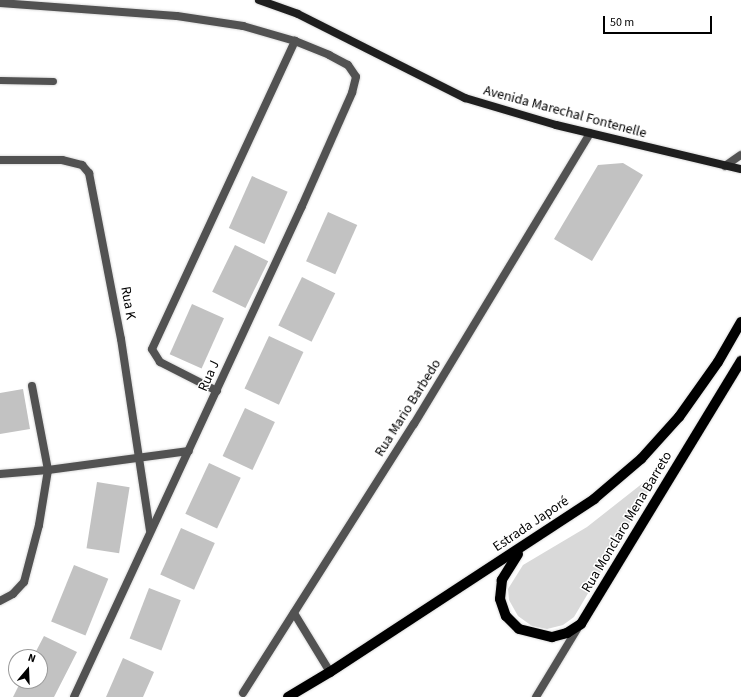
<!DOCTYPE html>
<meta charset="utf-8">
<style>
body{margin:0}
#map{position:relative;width:741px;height:697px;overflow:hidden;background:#fff;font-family:"Source Sans 3",sans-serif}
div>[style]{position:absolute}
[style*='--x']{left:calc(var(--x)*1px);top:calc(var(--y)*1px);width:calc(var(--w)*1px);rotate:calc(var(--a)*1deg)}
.green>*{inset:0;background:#d9d9d9}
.building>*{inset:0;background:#c2c2c2;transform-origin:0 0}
.roads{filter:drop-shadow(0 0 1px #dbdbdb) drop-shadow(0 0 1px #dbdbdb)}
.service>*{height:7px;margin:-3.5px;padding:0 3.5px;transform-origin:3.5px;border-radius:3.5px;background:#525252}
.minor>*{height:8px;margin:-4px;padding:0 4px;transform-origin:4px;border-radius:4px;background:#525252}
.secondary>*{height:8px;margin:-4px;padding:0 4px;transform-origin:4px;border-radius:4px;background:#1f1f1f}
.primary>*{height:10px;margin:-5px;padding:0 5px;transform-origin:5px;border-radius:5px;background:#000}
span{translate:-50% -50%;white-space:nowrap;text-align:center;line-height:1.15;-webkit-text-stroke:3px #fff;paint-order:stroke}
.street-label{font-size:14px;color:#000}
.north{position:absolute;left:8px;top:649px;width:40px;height:40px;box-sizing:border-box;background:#fff;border:1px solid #999;border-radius:50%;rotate:19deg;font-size:11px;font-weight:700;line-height:16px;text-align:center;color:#000}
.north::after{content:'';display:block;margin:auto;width:14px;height:18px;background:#000;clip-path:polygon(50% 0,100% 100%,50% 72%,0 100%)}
.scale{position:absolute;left:603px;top:16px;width:109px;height:18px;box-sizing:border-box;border:2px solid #000;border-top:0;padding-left:5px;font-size:12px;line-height:14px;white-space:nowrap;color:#000;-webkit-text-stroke:3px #fff;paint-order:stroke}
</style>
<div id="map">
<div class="green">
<i style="clip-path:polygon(662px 468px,574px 617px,563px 625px,547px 629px,532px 626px,518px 616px,509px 600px,508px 589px,523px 565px,587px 527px)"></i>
</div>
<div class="building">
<i style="clip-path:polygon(623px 163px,643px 175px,592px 261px,554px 239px,598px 165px)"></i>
<i style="left:252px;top:176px;width:39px;height:57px;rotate:24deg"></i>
<i style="left:328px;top:212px;width:32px;height:54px;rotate:24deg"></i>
<i style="left:235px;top:245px;width:37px;height:52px;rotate:26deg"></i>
<i style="left:302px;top:277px;width:37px;height:54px;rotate:26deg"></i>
<i style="left:192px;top:304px;width:35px;height:55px;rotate:24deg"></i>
<i style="left:269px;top:336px;width:38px;height:58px;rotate:25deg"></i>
<i style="clip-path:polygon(23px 389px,30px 429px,0 434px,0 393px)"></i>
<i style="left:245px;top:408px;width:33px;height:53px;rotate:25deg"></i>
<i style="left:209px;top:463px;width:35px;height:56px;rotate:25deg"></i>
<i style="left:97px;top:482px;width:33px;height:67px;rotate:9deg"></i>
<i style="left:181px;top:528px;width:37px;height:51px;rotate:24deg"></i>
<i style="left:74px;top:565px;width:37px;height:61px;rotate:22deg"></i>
<i style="left:149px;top:588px;width:34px;height:54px;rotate:21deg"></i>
<i style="clip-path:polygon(44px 636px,77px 652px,54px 697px,13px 697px,21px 681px,40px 681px,40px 657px,33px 657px)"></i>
<i style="clip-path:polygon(123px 658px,154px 672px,143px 697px,106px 697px)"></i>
</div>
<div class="roads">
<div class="service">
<i style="--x:0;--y:80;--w:53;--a:1.1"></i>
</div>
<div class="minor">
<i style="--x:0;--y:3;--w:177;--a:4.2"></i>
<i style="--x:177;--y:16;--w:67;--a:8.6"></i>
<i style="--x:243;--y:26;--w:54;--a:16.1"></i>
<i style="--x:295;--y:41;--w:37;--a:22"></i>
<i style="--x:329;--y:55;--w:21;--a:28"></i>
<i style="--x:348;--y:65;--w:14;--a:56"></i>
<i style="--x:356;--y:77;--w:16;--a:104"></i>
<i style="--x:352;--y:93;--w:124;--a:113.9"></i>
<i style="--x:302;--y:206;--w:541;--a:114.91"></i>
<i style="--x:0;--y:160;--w:62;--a:0"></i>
<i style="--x:62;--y:160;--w:21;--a:14"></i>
<i style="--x:82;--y:165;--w:11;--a:49"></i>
<i style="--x:89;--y:173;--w:169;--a:79.1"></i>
<i style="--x:121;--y:339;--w:193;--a:81.4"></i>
<i style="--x:725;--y:166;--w:19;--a:-35"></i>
<i style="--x:32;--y:386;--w:86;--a:79.2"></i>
<i style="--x:48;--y:470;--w:142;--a:-7.7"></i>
<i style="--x:217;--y:391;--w:64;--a:-153"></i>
<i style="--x:160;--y:362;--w:15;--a:-122"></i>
<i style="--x:152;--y:349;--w:340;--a:-65.1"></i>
<i style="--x:0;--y:474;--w:48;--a:-4.8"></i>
<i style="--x:48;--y:470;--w:56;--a:99.3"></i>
<i style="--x:39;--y:525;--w:59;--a:104.7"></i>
<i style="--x:24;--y:582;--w:16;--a:133"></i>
<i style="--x:13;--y:594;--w:15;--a:152"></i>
<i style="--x:294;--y:613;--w:69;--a:58.6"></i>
<i style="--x:243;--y:693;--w:319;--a:-57.6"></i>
<i style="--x:414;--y:424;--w:340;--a:-58.8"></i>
<i style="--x:536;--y:697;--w:83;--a:-58.8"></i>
</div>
<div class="secondary">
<i style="--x:259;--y:0;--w:41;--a:19.7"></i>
<i style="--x:298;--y:14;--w:187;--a:26.7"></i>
<i style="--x:465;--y:98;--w:95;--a:16.5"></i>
<i style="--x:556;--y:125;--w:190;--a:13.4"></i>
</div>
<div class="primary">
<i style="--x:518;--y:554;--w:31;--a:122"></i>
<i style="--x:502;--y:580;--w:19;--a:96"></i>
<i style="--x:500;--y:599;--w:18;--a:71"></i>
<i style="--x:506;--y:616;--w:18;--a:45"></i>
<i style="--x:519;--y:629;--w:34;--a:14"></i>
<i style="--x:552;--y:637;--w:16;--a:-15"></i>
<i style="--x:567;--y:633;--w:17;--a:-33"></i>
<i style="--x:581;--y:624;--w:308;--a:-58.7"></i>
<i style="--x:288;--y:697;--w:49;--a:-30.8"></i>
<i style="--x:330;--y:672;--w:316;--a:-33.2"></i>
<i style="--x:594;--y:499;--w:62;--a:-40.4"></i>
<i style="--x:641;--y:459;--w:57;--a:-47.9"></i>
<i style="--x:679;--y:417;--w:67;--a:-54.7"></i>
<i style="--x:718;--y:362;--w:46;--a:-60.1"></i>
</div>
</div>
<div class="street-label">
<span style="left:565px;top:112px;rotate:15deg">Avenida Marechal Fontenelle</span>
<span style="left:128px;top:303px;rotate:80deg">Rua K</span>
<span style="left:209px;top:376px;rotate:-66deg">Rua J</span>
<span style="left:408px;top:408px;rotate:-58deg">Rua Mario Barbedo</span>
<span style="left:627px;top:522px;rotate:-59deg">Rua Monclaro Mena Barreto</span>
<span style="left:531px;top:524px;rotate:-34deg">Estrada Japoré</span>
</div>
<div class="north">N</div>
<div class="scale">50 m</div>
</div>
